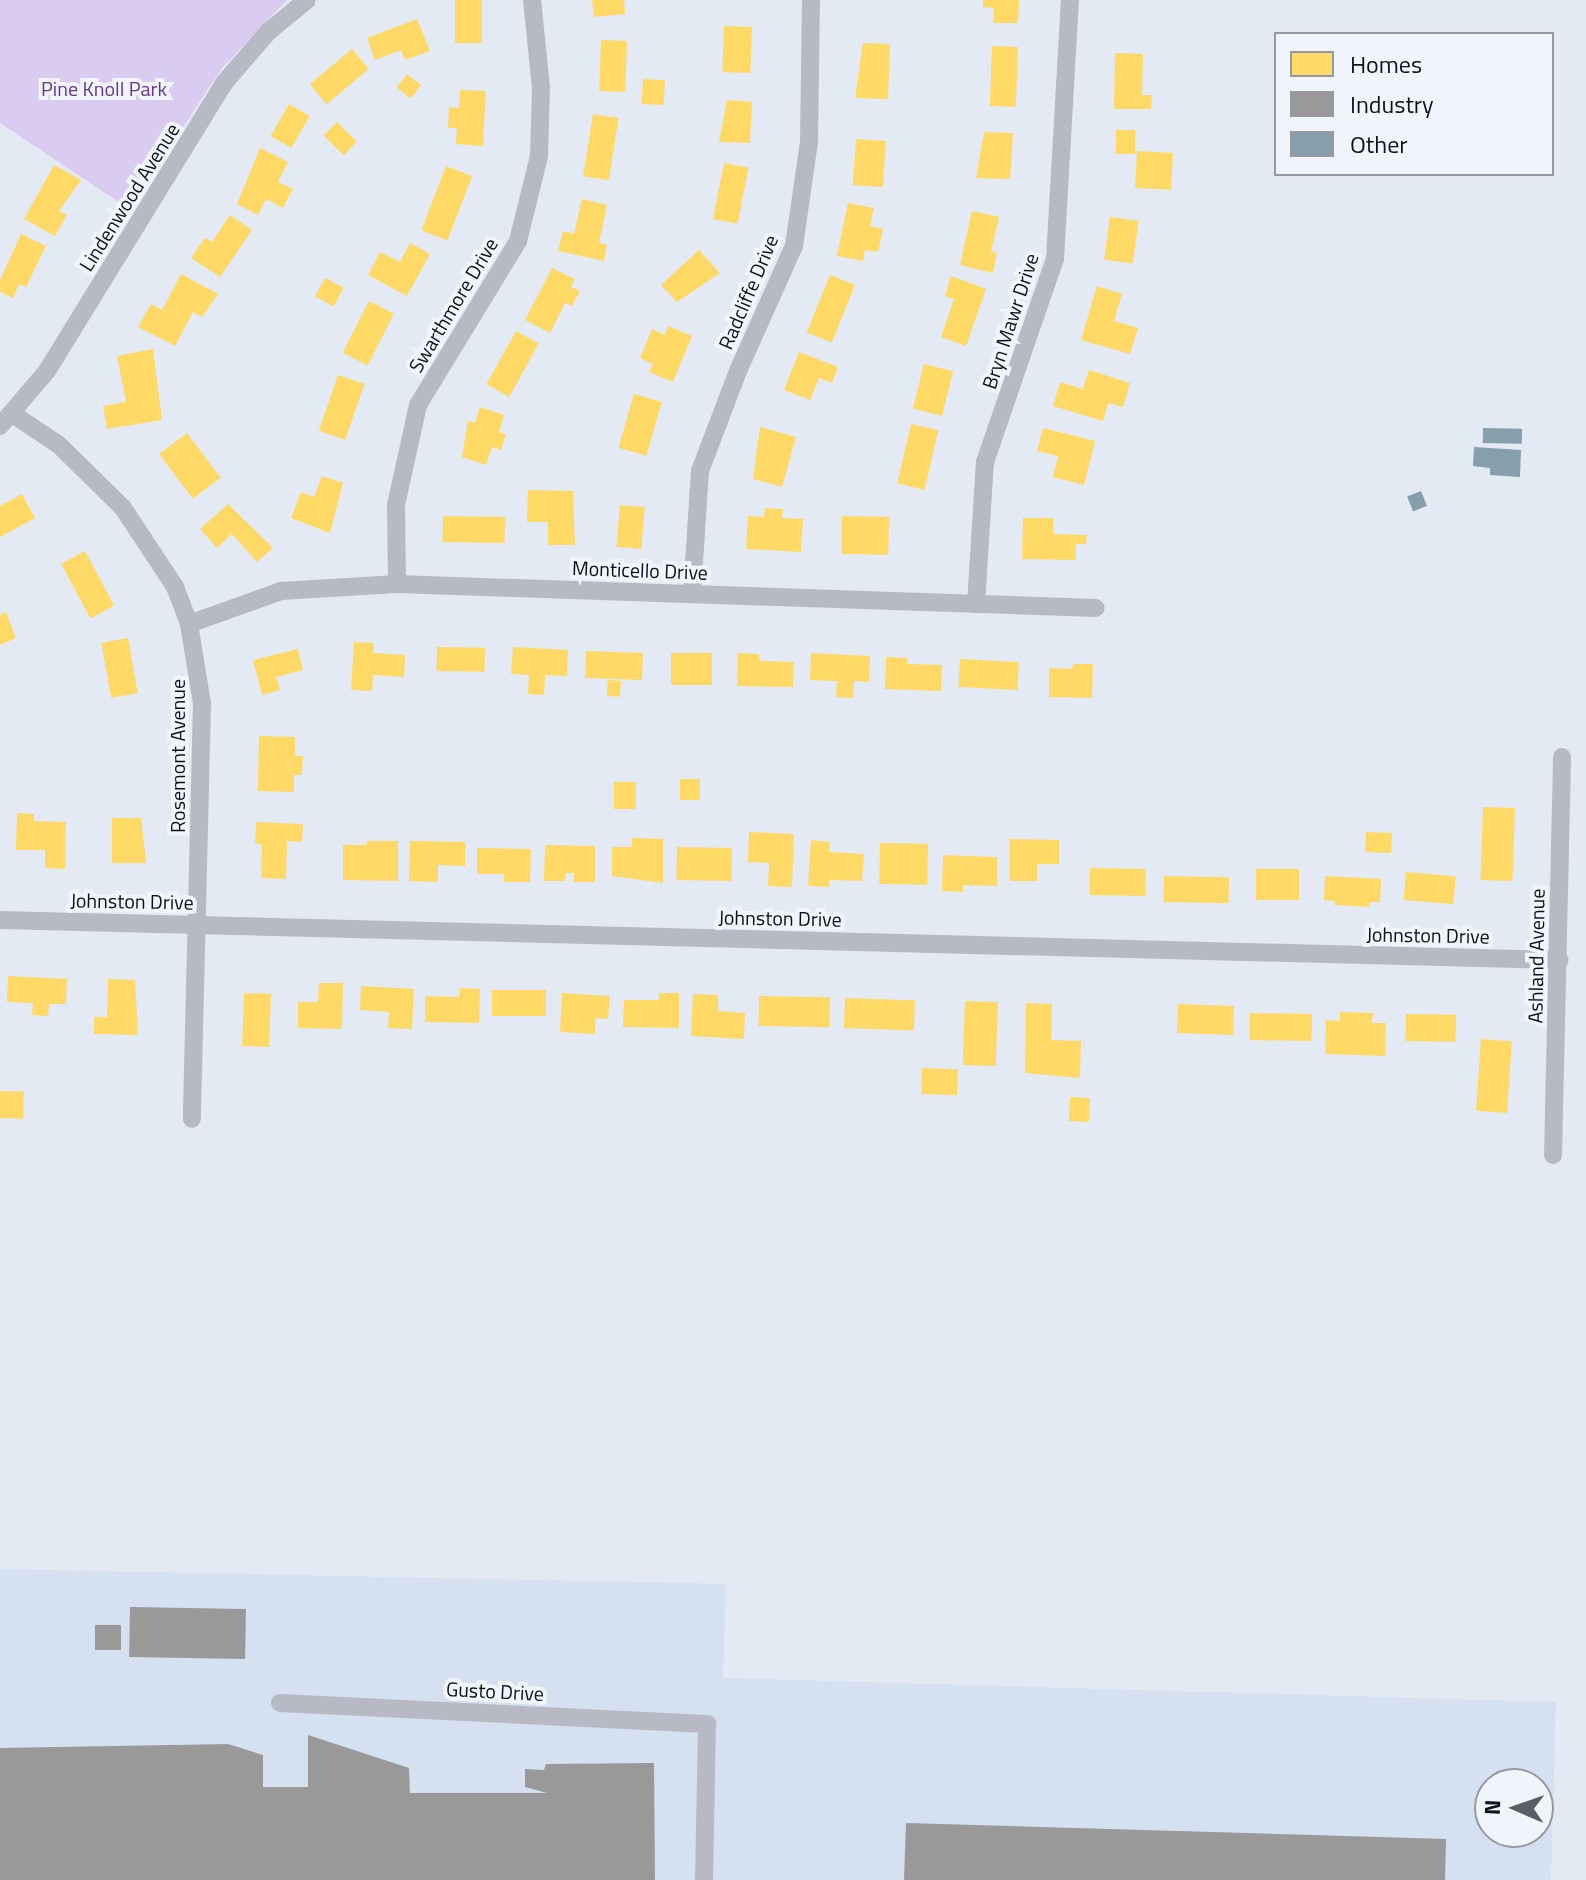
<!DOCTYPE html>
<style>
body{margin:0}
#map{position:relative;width:1586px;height:1880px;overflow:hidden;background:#e3eaf3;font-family:"Titillium Web",sans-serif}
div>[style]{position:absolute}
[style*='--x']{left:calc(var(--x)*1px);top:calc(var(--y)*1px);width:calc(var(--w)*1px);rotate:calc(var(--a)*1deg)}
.built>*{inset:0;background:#d5e1f1}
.green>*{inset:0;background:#d9ccf0}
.homes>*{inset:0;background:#ffd966;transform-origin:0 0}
.industry>*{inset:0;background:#999;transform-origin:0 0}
.building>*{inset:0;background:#859fac;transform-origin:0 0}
.street>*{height:18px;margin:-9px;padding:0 9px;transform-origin:9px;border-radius:9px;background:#b7b9c4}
span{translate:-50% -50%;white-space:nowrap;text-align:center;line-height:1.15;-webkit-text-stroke:8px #f0f5fc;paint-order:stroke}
.park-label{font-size:20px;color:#65368c}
.street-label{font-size:20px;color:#0e1217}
.legend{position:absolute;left:1274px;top:32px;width:280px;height:144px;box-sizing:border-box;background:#f0f5fc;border:2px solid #969aa0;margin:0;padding:10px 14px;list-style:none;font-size:24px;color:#0e1217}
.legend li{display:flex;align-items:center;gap:16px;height:40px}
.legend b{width:40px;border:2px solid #969aa0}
.north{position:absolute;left:1474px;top:1768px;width:80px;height:80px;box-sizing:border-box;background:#f0f5fc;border:2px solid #969aa0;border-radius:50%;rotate:272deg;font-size:22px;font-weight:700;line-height:32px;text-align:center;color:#0e1217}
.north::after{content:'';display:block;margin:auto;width:28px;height:36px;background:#595e64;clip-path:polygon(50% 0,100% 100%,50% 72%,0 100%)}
</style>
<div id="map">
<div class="built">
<i style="clip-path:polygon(evenodd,0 1569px,726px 1584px,723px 1678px,1556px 1702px,1551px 1880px,0 1880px,0 1569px,1490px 1784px,1538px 1784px,1538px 1832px,1490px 1832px,1490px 1784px)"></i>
</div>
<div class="green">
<i style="clip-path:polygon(0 0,287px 0,222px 68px,129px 209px,0 123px)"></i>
</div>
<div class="homes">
<i style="left:455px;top:0;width:27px;height:43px"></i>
<i style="clip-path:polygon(592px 0,624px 0,625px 14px,594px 17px)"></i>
<i style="clip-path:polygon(983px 0,1019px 0,1018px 23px,993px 23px,994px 8px,983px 7px)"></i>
<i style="clip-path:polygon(417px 19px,430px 51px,405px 60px,401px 50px,375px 60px,367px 38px)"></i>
<i style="left:724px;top:26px;width:28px;height:46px;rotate:2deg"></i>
<i style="left:601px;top:40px;width:26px;height:51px;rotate:2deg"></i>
<i style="clip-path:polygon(863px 43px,890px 44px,888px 99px,855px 98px)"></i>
<i style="left:992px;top:46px;width:26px;height:60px;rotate:2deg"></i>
<i style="left:352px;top:49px;width:26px;height:55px;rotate:50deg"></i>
<i style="clip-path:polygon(1115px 53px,1143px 54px,1142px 95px,1152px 95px,1151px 109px,1114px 109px)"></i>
<i style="left:407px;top:74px;width:18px;height:17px;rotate:38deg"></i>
<i style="left:643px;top:79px;width:22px;height:25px;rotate:3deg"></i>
<i style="clip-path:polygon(460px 90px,486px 91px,483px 146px,456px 144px,457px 128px,448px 128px,449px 107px,459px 108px)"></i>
<i style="clip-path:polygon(727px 100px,752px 102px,750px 143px,719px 142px)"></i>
<i style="left:289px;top:104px;width:24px;height:37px;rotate:30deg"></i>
<i style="left:593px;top:114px;width:26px;height:63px;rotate:9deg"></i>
<i style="left:337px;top:122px;width:28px;height:19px;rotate:45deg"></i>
<i style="left:1116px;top:130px;width:19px;height:24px"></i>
<i style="clip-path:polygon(984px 132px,1013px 133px,1010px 179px,976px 178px)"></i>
<i style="left:856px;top:139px;width:30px;height:46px;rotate:4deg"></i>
<i style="clip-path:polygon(260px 148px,288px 162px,278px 182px,293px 189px,283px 208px,266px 199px,258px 215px,237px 204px)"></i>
<i style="left:1137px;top:151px;width:36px;height:37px;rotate:3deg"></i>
<i style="left:724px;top:163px;width:25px;height:57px;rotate:11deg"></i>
<i style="clip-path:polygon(54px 165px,81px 180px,59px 211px,67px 215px,55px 236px,24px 219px)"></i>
<i style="left:446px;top:166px;width:28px;height:69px;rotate:21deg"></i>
<i style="clip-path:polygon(582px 199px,607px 205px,599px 243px,607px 245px,604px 261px,558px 251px,563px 231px,574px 234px)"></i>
<i style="clip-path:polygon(848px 203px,874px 208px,870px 226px,883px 229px,878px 252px,865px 250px,863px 261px,837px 256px)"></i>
<i style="clip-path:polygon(972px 211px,999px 217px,991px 252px,997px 253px,993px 273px,960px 265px)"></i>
<i style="clip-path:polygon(230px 215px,252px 230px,220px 277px,191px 258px,205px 238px,212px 242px)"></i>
<i style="left:1110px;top:217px;width:29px;height:43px;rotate:8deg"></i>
<i style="clip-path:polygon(21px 234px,46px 246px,26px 287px,19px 284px,13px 298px,0 292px,0 280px)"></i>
<i style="clip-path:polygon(410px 243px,430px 254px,407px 296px,368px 275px,380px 252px,400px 262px)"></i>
<i style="clip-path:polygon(699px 250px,720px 273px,677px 302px,661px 285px)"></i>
<i style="clip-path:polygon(552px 268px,575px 279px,571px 287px,580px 291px,572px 306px,565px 303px,550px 333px,525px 320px)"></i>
<i style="clip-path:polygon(181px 274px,218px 294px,202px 317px,193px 312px,175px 346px,138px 327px,151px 304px,162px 310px)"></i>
<i style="left:830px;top:275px;width:27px;height:62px;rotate:22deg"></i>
<i style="clip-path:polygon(951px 276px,986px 289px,966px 346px,941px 337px,954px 299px,945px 296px)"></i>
<i style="left:325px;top:278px;width:21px;height:21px;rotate:28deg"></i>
<i style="clip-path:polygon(1097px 286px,1122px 294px,1114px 321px,1138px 328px,1130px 354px,1081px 340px)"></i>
<i style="left:369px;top:301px;width:28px;height:58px;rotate:27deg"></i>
<i style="clip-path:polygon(668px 326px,692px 336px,673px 382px,649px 372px,653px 364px,640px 358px,652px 329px,665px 335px)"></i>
<i style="left:516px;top:331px;width:26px;height:61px;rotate:29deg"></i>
<i style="clip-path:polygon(153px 349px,162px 420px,107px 429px,103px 406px,126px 402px,117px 356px)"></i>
<i style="clip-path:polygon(799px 352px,838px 367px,832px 383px,819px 378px,810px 400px,784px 390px)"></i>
<i style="left:924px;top:364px;width:30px;height:46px;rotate:14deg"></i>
<i style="clip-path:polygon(1089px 370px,1130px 383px,1123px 407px,1108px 403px,1103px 421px,1053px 406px,1060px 382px,1083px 389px)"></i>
<i style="left:338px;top:375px;width:28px;height:59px;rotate:19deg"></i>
<i style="left:634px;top:394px;width:29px;height:56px;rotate:16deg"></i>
<i style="clip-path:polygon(480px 407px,504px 415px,499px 432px,506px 434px,501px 450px,492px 447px,486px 465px,462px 457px,468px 421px,475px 423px)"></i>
<i style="left:911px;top:424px;width:28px;height:61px;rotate:13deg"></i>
<i style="clip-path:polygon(760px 427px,796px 437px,782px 487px,753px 479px)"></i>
<i style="clip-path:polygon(1043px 428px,1095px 441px,1084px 485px,1053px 477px,1058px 456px,1037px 451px)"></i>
<i style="left:187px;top:433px;width:56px;height:35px;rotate:53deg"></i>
<i style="clip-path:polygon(322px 476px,343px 483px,330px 533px,291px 518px,301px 492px,314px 497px)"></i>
<i style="clip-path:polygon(528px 490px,573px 491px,575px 545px,548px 545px,548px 522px,527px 522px)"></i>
<i style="clip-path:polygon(22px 494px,35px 518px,0 537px,0 506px)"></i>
<i style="clip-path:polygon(228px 504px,273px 548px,257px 562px,232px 534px,217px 548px,200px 529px)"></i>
<i style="left:620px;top:505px;width:25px;height:42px;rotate:5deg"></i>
<i style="clip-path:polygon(765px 508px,783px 509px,782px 518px,803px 519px,801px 552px,746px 549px,748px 516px,764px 517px)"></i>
<i style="left:443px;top:516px;width:62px;height:26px;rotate:1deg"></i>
<i style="left:842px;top:516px;width:47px;height:38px;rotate:1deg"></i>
<i style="clip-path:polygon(1023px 518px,1053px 518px,1053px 534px,1087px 535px,1086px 544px,1076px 544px,1076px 560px,1022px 559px)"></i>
<i style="left:85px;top:551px;width:62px;height:27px;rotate:62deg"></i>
<i style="clip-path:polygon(6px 612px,16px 638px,0 645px,0 615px)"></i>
<i style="left:128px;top:638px;width:56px;height:27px;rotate:80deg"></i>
<i style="clip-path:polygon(354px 642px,374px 643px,373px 653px,405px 655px,404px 677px,373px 675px,372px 691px,351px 690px)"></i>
<i style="left:437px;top:647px;width:48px;height:24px;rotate:1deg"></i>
<i style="clip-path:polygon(513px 647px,568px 650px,567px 676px,545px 675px,544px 695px,528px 694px,529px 675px,511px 674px)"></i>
<i style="clip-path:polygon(298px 649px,303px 670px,276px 677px,280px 690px,262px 695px,253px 660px)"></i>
<i style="left:586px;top:651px;width:57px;height:27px;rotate:2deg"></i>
<i style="left:671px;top:653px;width:41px;height:32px"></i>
<i style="clip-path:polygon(738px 653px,759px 654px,759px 661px,794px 662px,793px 687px,737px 686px)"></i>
<i style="clip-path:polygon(811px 653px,870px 656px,869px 682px,854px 681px,853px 698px,836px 697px,837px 681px,810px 680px)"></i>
<i style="clip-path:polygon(886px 657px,907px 658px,907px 664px,942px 665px,941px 691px,885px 689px)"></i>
<i style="left:960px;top:659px;width:59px;height:28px;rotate:3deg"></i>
<i style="clip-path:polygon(1073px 664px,1093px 664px,1092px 698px,1049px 697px,1049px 668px,1072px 669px)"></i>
<i style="left:608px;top:680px;width:13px;height:16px;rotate:4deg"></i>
<i style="clip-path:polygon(259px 736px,295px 737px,295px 756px,303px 756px,302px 775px,294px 775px,294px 792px,258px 791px)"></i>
<i style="left:680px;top:779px;width:20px;height:21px"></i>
<i style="left:614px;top:782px;width:22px;height:27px"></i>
<i style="left:1483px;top:807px;width:32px;height:73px;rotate:2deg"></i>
<i style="clip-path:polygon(17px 813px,34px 814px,34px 821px,66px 822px,65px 869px,45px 868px,45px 850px,16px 850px)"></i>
<i style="clip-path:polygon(112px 818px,141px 818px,146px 863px,112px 863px)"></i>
<i style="clip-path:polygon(256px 822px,303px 824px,302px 842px,287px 841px,286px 879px,261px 878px,262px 844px,255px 844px)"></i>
<i style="clip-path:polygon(749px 832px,794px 834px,792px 887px,768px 886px,769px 863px,748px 862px)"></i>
<i style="left:1366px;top:832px;width:26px;height:20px;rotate:2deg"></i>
<i style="clip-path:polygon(632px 838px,663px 839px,663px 883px,612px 876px,612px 847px,632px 847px)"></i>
<i style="clip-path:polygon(1010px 839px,1059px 840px,1059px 864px,1037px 864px,1037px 881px,1010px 881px)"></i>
<i style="clip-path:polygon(811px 840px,830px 842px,829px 852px,864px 854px,862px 881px,829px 880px,829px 887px,808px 886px)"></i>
<i style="clip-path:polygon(367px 841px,398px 841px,398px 881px,343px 880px,343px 845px,366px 845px)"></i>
<i style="clip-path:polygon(410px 841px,465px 842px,465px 866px,438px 865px,438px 882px,409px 881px)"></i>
<i style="left:880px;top:843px;width:48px;height:41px;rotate:1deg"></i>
<i style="clip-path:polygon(545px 845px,595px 846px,595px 882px,574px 882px,574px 873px,565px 873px,565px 881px,544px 881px)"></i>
<i style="left:677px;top:847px;width:55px;height:33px;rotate:1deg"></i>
<i style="clip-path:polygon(477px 848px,531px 849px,530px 882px,504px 882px,504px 874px,477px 874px)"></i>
<i style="clip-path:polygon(943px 855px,997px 857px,997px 886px,963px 885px,963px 892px,942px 891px)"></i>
<i style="left:1090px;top:868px;width:56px;height:27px;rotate:1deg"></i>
<i style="left:1256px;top:869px;width:43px;height:31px"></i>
<i style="left:1406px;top:872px;width:50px;height:28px;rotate:5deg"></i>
<i style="left:1164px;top:876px;width:65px;height:26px;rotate:1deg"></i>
<i style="clip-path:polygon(1325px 876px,1381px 879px,1380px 902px,1369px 902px,1369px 907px,1334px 905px,1335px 901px,1324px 900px)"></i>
<i style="clip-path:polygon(8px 976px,67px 979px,66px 1004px,49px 1004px,48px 1016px,32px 1015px,33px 1003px,7px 1002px)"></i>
<i style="clip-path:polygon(108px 979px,135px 980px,138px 1035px,94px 1034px,94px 1017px,107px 1017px)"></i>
<i style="clip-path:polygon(319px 983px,343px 983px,342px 1029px,298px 1028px,298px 1002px,318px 1002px)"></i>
<i style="clip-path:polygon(361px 986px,414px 989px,412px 1029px,388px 1028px,389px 1012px,360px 1010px)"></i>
<i style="clip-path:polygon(460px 988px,480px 989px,479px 1023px,425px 1022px,425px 996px,459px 997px)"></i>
<i style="left:492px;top:990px;width:54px;height:26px"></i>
<i style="left:244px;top:993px;width:27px;height:53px;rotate:2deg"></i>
<i style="clip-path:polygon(562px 993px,610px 996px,608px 1019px,595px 1018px,595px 1034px,560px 1032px)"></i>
<i style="clip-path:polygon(659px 993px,679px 993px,679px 1028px,623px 1027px,624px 1000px,659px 1000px)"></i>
<i style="clip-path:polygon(693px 994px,718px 995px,718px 1011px,745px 1013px,744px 1039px,691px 1036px)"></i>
<i style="left:759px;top:996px;width:71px;height:30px;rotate:1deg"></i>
<i style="left:845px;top:998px;width:70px;height:30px;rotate:2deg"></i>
<i style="left:965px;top:1001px;width:33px;height:64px;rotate:2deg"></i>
<i style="clip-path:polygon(1026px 1003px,1052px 1004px,1051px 1040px,1081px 1041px,1080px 1078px,1025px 1073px)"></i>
<i style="left:1178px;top:1004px;width:56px;height:29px;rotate:2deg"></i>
<i style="clip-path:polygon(1340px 1012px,1373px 1013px,1372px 1023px,1386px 1023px,1385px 1056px,1325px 1054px,1326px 1020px,1340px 1021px)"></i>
<i style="left:1250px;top:1013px;width:62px;height:27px;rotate:1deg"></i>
<i style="left:1406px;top:1014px;width:50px;height:27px;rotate:1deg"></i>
<i style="left:1481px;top:1039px;width:31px;height:72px;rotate:4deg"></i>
<i style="left:922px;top:1068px;width:36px;height:26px;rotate:2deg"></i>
<i style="left:0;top:1091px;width:24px;height:27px;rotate:2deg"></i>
<i style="left:1070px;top:1097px;width:20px;height:24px;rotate:3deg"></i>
</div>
<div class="industry">
<i style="left:130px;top:1607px;width:116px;height:50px;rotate:1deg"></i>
<i style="left:95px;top:1625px;width:26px;height:25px"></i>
<i style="clip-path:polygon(308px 1735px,409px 1768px,410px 1793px,547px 1793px,525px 1787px,525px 1769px,544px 1770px,546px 1764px,654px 1763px,655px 1880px,0 1880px,0 1748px,228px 1744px,263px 1755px,263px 1787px,308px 1787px)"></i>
<i style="clip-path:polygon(906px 1823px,1446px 1839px,1445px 1880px,904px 1880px)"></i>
</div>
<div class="building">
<i style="left:1483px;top:428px;width:39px;height:15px;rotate:1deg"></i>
<i style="clip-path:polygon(1474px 447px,1521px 450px,1520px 477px,1490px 475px,1490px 468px,1473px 466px)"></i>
<i style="left:1421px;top:491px;width:16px;height:15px;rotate:68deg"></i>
</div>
<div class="street">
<i style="--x:14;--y:415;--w:54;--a:33.7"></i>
<i style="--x:59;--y:445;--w:90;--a:44.5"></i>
<i style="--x:123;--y:508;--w:95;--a:56.6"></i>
<i style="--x:175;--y:587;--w:40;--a:69"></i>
<i style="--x:189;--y:624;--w:80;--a:80.7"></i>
<i style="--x:202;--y:703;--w:416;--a:91.4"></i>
<i style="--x:0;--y:426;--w:72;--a:-49.5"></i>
<i style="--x:47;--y:371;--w:338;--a:-58.4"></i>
<i style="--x:224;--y:83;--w:67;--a:-49.2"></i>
<i style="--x:268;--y:32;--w:50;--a:-39.4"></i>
<i style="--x:397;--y:584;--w:79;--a:-90.7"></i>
<i style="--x:396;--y:505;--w:102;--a:-77.6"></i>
<i style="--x:418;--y:405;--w:192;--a:-58.6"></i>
<i style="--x:518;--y:241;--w:88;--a:-76.1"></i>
<i style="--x:539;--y:156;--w:68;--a:-88.3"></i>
<i style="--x:541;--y:88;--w:88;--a:-95.8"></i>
<i style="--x:692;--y:594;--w:123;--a:-86.3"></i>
<i style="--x:700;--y:471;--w:107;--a:-69.2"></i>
<i style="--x:738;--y:371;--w:137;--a:-65.9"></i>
<i style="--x:794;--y:246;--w:105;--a:-81.8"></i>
<i style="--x:809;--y:142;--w:142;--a:-89.2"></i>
<i style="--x:976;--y:604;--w:142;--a:-86.4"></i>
<i style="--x:985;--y:462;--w:215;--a:-71"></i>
<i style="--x:1055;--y:259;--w:259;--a:-86.7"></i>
<i style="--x:189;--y:624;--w:98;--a:-19.7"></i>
<i style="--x:281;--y:591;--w:116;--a:-3.5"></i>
<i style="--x:397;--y:584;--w:699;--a:1.97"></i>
<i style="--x:0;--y:920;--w:1560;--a:1.47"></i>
<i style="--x:1553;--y:1155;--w:398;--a:-88.7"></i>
<i style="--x:280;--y:1703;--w:428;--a:2.8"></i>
<i style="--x:707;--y:1724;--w:156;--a:91.1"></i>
</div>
<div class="park-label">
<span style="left:104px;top:88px">Pine Knoll Park</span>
</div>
<div class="street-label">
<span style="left:129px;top:197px;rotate:-58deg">Lindenwood Avenue</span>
<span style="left:748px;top:292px;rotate:-67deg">Radcliffe Drive</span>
<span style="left:453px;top:305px;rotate:-59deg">Swarthmore Drive</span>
<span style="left:1010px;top:321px;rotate:-72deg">Bryn Mawr Drive</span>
<span style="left:640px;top:570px;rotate:2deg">Monticello Drive</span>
<span style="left:177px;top:756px;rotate:-90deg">Rosemont Avenue</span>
<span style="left:132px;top:901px;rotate:1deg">Johnston Drive</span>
<span style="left:780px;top:918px;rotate:1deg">Johnston Drive</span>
<span style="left:1428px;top:935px;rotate:1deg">Johnston Drive</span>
<span style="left:1536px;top:956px;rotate:-89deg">Ashland Avenue</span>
<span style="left:495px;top:1691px;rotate:3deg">Gusto Drive</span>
</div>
<ul class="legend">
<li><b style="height:22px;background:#ffd966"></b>Homes</li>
<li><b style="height:22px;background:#999"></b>Industry</li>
<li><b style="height:22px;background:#859fac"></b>Other</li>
</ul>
<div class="north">N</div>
</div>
